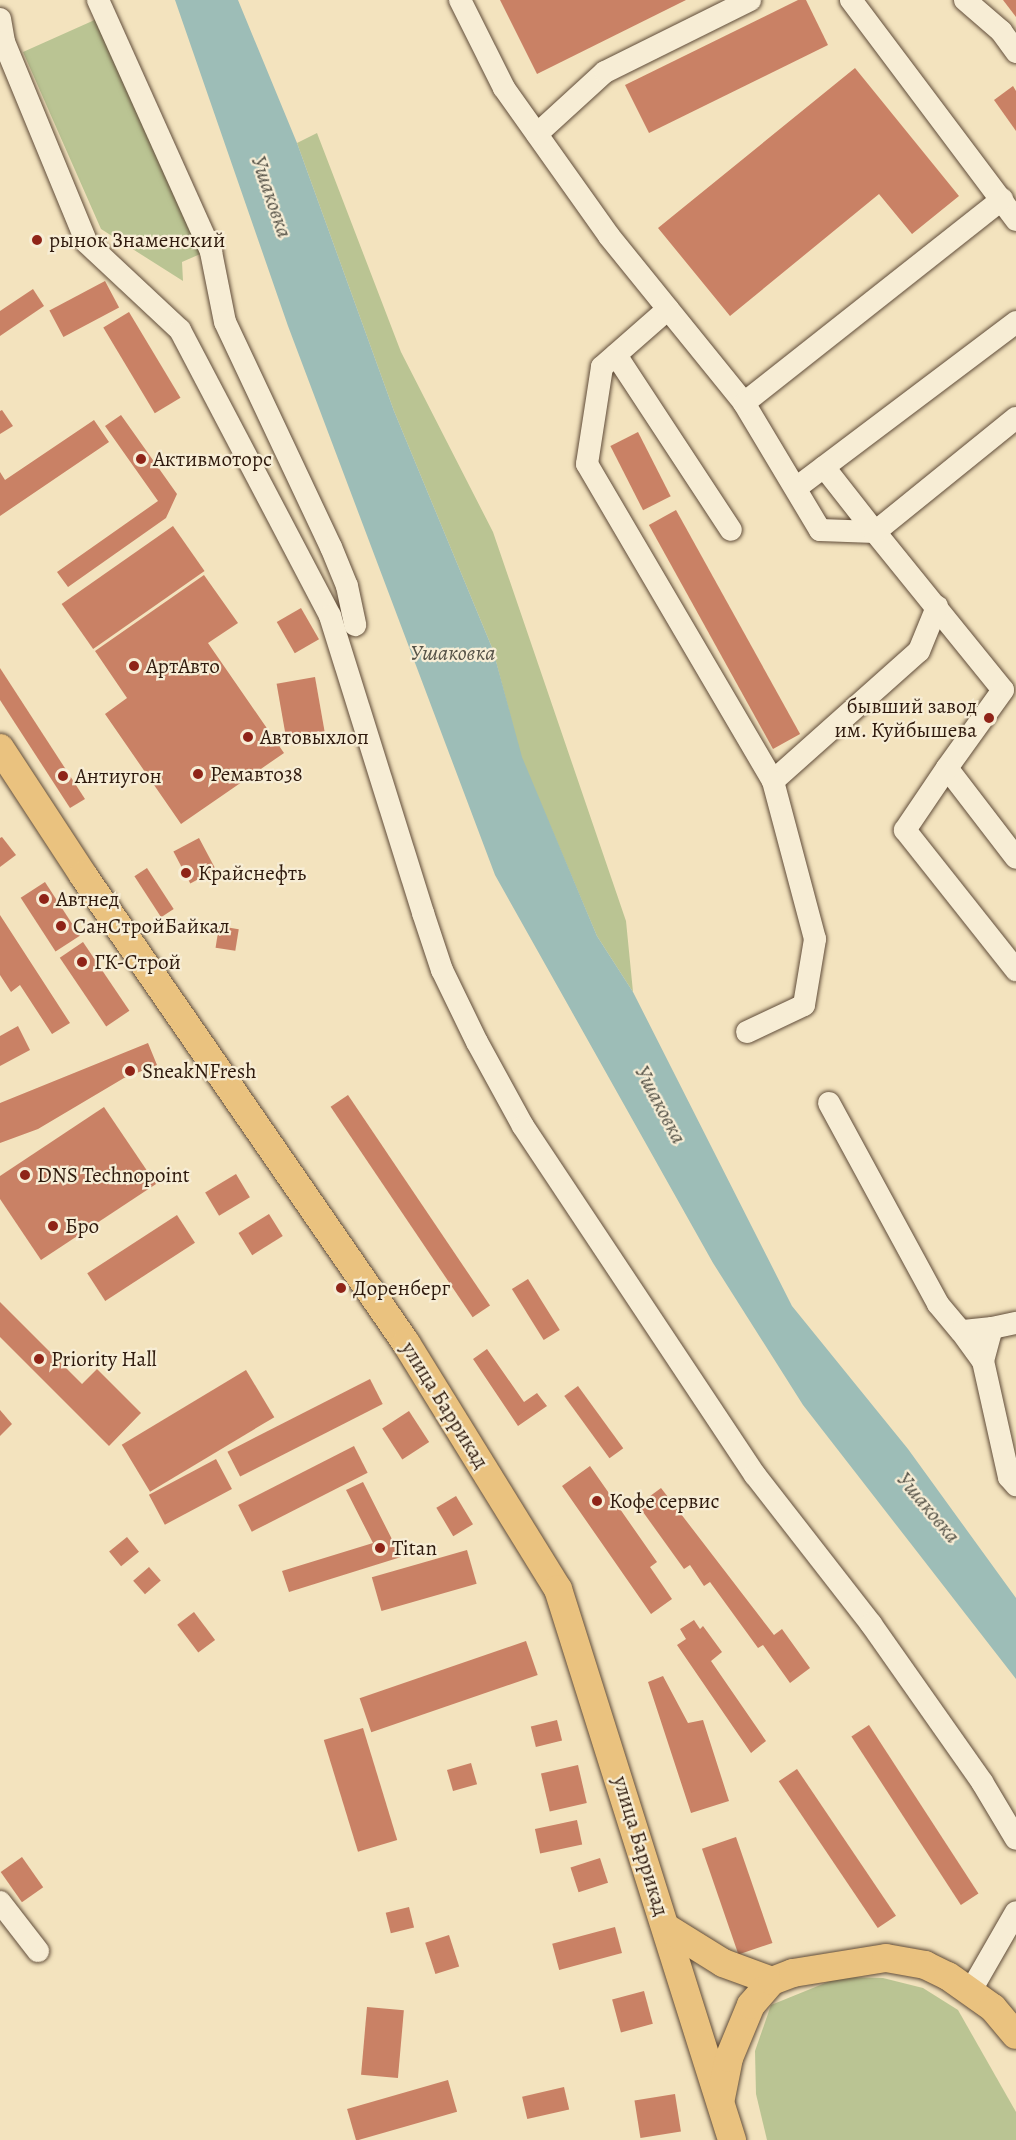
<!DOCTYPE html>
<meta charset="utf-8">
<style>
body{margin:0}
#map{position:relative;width:1016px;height:2140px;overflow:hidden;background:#f3e3be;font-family:Alegreya,serif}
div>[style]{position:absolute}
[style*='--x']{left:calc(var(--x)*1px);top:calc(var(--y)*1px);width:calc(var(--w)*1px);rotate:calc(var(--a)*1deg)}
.green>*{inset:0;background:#bac493}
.water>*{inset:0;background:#9dbdb7}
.building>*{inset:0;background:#c98165;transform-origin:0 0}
.roads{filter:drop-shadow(0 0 2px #604c39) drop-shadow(0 0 2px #604c39)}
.minor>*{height:22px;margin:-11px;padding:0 11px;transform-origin:11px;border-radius:11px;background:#f7edd5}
.major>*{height:28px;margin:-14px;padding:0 14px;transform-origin:14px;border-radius:14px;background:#eac27f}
.dots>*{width:16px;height:16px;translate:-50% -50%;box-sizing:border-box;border:3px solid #f7edd5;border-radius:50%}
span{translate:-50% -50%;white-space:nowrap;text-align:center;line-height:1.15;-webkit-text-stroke:4.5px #f7edd5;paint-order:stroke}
.poi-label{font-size:21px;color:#2f1a0d}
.left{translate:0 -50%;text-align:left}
.right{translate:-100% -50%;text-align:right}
.street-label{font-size:21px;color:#2f1a0d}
.water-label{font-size:22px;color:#565348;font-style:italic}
</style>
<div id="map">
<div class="green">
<i style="clip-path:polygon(108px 14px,214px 248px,182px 262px,183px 281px,101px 229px,23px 52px)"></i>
<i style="clip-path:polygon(317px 133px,401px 352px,493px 532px,626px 921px,633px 992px,597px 936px,521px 757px,493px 650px,394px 411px,297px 143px)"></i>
<i style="clip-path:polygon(840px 1977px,883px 1978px,923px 1988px,958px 2010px,1016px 2112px,1016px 2140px,767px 2140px,756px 2094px,755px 2051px,771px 2005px)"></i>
</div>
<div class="water">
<i style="clip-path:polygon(175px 0,238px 0,297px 143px,394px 411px,493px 650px,522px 757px,597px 936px,633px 992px,792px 1306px,908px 1449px,1016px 1598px,1016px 1679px,803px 1405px,713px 1263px,495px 875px,288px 326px)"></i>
</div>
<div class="building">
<i style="clip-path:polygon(500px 0,686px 0,537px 74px)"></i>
<i style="clip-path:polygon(798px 0,806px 0,828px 45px,649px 133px,625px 85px)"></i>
<i style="clip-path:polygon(1003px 0,1016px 0,1016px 17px)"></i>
<i style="clip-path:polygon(855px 68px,959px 196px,912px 234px,879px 194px,730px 316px,658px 228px)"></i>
<i style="clip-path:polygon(1013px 86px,1016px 91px,1016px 131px,994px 100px)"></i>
<i style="left:105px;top:281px;width:30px;height:63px;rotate:62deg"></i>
<i style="clip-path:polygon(33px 289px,44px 306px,0 336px,0 311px)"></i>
<i style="left:129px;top:312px;width:100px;height:30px;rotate:59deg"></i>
<i style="clip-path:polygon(2px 410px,13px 426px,0 434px,0 411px)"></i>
<i style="clip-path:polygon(121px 415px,177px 494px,166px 518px,68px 587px,57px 572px,158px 501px,105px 426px)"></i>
<i style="clip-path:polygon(94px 420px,109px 442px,0 516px,0 472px,5px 480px)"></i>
<i style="left:638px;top:432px;width:72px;height:31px;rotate:63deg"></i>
<i style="left:676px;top:510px;width:256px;height:31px;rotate:61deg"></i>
<i style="left:173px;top:526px;width:55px;height:136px;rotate:55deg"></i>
<i style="clip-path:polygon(204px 575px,238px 623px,208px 643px,284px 753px,181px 824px,105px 714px,127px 698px,95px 651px)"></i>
<i style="left:301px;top:608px;width:36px;height:28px;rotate:60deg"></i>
<i style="clip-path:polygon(0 668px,85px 799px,70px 808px,0 700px)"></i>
<i style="left:315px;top:677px;width:55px;height:39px;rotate:80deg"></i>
<i style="clip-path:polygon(2px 837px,16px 855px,0 867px,0 838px)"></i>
<i style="left:199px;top:838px;width:36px;height:29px;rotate:62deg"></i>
<i style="left:147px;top:868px;width:49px;height:15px;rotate:57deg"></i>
<i style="left:45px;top:882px;width:64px;height:29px;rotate:57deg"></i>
<i style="clip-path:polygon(0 915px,70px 1023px,52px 1034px,20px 985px,11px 992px,0 975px)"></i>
<i style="left:219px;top:926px;width:20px;height:22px;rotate:9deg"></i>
<i style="left:83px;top:942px;width:83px;height:28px;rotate:56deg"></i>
<i style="clip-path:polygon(18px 1026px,30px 1050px,0 1066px,0 1036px)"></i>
<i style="clip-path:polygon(148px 1043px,157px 1065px,124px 1078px,38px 1129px,0 1143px,0 1103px)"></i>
<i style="left:348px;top:1095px;width:254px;height:21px;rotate:56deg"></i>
<i style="clip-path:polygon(104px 1107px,156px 1184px,41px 1260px,0 1199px,0 1176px)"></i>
<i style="left:236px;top:1174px;width:27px;height:36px;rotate:59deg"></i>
<i style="left:269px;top:1214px;width:26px;height:36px;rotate:58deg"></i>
<i style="left:177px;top:1215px;width:33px;height:107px;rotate:57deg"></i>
<i style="left:528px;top:1279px;width:60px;height:19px;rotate:58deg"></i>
<i style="clip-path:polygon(0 1302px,82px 1384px,97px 1369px,141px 1413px,109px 1446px,0 1337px)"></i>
<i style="clip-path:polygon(487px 1349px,524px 1402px,537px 1393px,547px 1406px,518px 1426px,473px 1359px)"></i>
<i style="left:246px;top:1370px;width:55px;height:145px;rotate:59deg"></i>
<i style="left:370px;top:1379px;width:28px;height:160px;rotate:63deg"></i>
<i style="left:578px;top:1386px;width:77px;height:17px;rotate:54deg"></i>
<i style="clip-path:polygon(0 1410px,12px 1424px,0 1436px)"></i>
<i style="left:409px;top:1411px;width:37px;height:32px;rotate:57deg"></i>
<i style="left:354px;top:1446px;width:30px;height:130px;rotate:63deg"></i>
<i style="left:216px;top:1459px;width:34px;height:76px;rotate:62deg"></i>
<i style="clip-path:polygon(590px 1466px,657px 1562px,650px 1567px,672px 1599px,651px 1614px,562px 1486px)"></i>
<i style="clip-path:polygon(363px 1482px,401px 1557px,289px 1592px,282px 1571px,373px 1543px,346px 1490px)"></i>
<i style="clip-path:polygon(661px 1488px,774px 1635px,782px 1629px,810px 1668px,790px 1683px,763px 1645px,758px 1648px,710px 1582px,704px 1586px,690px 1565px,684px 1569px,638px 1505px)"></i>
<i style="left:456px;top:1496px;width:33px;height:23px;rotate:59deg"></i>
<i style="left:127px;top:1537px;width:19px;height:23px;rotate:51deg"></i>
<i style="left:467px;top:1550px;width:35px;height:99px;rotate:74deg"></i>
<i style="left:149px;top:1567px;width:18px;height:21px;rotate:49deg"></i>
<i style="left:194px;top:1612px;width:35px;height:21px;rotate:53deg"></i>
<i style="clip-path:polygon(694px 1620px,700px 1629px,703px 1626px,722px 1652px,711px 1661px,766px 1741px,751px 1753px,677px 1645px,686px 1639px,680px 1629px)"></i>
<i style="left:526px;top:1641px;width:36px;height:176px;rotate:71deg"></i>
<i style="clip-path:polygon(663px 1676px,688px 1723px,703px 1720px,729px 1801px,691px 1813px,648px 1682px)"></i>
<i style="left:557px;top:1720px;width:21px;height:27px;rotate:76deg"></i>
<i style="left:869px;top:1725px;width:201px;height:21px;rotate:57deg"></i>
<i style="left:363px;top:1728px;width:117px;height:41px;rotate:73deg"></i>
<i style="left:471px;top:1763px;width:22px;height:25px;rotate:74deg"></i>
<i style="left:578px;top:1765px;width:39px;height:38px;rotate:77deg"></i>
<i style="left:797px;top:1769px;width:177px;height:22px;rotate:56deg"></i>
<i style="left:577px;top:1820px;width:25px;height:43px;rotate:78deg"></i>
<i style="left:736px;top:1837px;width:112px;height:36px;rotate:71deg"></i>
<i style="left:22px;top:1857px;width:37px;height:26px;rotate:55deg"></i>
<i style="left:600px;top:1858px;width:26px;height:31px;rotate:72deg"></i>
<i style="left:409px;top:1907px;width:21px;height:24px;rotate:76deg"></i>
<i style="left:615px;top:1927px;width:27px;height:65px;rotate:75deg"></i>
<i style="left:449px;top:1935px;width:33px;height:25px;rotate:72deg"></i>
<i style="left:644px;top:1991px;width:34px;height:33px;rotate:75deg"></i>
<i style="left:367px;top:2007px;width:37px;height:68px;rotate:5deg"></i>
<i style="left:448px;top:2080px;width:33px;height:105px;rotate:74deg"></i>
<i style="left:564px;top:2087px;width:23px;height:43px;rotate:77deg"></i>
<i style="left:675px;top:2094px;width:38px;height:41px;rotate:81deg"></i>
</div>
<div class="roads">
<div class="minor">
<i style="--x:98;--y:0;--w:276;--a:65.8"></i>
<i style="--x:211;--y:252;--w:71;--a:78.7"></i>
<i style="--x:225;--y:322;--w:249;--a:64.8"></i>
<i style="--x:331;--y:547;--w:42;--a:67.7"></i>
<i style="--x:347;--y:586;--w:40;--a:78"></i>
<i style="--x:460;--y:0;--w:98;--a:63.4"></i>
<i style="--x:504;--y:88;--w:181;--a:54.6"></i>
<i style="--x:609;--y:236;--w:215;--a:51"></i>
<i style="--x:744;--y:403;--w:148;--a:59.1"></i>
<i style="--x:820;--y:530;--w:55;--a:2.1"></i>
<i style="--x:875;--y:532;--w:203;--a:51"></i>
<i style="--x:1003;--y:690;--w:96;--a:125.7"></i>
<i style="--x:947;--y:768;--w:113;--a:52.5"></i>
<i style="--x:851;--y:0;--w:275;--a:53.1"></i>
<i style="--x:965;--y:0;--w:48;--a:40.7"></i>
<i style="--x:1001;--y:31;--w:26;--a:54"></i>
<i style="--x:0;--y:19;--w:23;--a:80"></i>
<i style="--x:4;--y:42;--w:217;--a:67.6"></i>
<i style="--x:87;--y:243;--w:127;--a:43.1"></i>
<i style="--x:180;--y:330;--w:323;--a:62.3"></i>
<i style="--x:330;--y:616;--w:311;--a:72.6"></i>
<i style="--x:423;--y:913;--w:60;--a:71.6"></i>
<i style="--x:442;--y:970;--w:80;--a:64.1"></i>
<i style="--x:477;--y:1042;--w:96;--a:61.3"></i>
<i style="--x:523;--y:1126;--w:419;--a:56.4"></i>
<i style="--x:755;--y:1475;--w:189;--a:52.1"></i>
<i style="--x:871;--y:1624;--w:193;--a:54.9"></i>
<i style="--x:982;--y:1782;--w:66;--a:59.2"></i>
<i style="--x:537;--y:134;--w:92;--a:-42.4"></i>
<i style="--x:605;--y:72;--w:162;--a:-26.4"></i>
<i style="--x:668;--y:309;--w:88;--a:138.7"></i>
<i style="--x:602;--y:367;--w:98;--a:98.8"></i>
<i style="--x:587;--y:464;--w:368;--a:59.6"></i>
<i style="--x:773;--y:781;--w:195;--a:-41.7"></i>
<i style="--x:919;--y:651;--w:48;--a:-67.8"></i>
<i style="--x:616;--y:355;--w:209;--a:56.7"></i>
<i style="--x:744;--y:403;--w:329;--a:-38.3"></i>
<i style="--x:824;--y:467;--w:83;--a:51.9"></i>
<i style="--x:875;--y:532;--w:181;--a:-39"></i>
<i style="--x:796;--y:488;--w:276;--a:-37"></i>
<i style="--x:947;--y:768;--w:75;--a:124.1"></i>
<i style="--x:905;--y:830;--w:179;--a:51.6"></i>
<i style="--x:747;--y:1032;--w:63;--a:-25.3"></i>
<i style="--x:804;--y:1005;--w:67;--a:-80.5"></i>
<i style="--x:815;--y:939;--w:163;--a:-104.9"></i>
<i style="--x:829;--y:1103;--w:229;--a:61.5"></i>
<i style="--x:938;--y:1304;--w:35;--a:50"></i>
<i style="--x:992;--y:1328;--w:25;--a:-12"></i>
<i style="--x:983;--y:1361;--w:34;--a:-75"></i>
<i style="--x:992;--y:1328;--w:31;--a:174"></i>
<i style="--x:961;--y:1331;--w:37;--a:54"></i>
<i style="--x:983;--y:1361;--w:119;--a:77.4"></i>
<i style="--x:1009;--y:1477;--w:11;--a:49"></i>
<i style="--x:0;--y:1902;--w:62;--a:52.2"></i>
<i style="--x:970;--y:1992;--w:92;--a:-60.1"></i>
</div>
<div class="major">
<i style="--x:0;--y:748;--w:152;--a:56.8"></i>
<i style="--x:83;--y:875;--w:569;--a:55.39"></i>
<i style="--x:406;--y:1343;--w:289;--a:58.3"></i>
<i style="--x:558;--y:1589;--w:578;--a:72.47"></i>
<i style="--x:667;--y:1928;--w:66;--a:32"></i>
<i style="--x:723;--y:1963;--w:52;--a:20.2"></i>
<i style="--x:721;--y:2098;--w:41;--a:-78.7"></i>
<i style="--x:729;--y:2058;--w:57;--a:-67.5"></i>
<i style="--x:751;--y:2005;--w:32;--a:-49"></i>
<i style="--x:772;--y:1981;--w:22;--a:-21"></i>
<i style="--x:793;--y:1973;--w:94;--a:-9.2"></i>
<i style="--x:886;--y:1958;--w:40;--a:10"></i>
<i style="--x:925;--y:1965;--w:25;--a:26"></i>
<i style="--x:948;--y:1976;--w:55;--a:35.4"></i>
<i style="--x:993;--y:2008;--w:35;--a:50"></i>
</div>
</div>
<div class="dots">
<i style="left:37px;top:240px;background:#8f2418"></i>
<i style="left:141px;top:459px;background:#8f2418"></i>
<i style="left:134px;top:666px;background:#8f2418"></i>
<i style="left:989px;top:718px;background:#8f2418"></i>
<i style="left:248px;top:737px;background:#8f2418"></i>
<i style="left:198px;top:774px;background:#8f2418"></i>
<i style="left:63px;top:776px;background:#8f2418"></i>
<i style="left:186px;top:873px;background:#8f2418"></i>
<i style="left:44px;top:899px;background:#8f2418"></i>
<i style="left:61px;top:926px;background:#8f2418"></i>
<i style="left:82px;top:962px;background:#8f2418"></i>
<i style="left:130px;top:1071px;background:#8f2418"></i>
<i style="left:25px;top:1175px;background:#8f2418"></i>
<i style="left:53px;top:1226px;background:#8f2418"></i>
<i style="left:341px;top:1288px;background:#8f2418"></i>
<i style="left:39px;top:1359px;background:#8f2418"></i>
<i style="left:597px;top:1501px;background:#8f2418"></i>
<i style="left:380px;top:1548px;background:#8f2418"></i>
</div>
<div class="poi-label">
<span class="left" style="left:49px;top:240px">рынок Знаменский</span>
<span class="left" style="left:153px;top:459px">Активмоторс</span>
<span class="left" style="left:146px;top:666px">АртАвто</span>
<span class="right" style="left:977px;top:718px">бывший завод<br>им. Куйбышева</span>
<span class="left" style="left:260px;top:737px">Автовыхлоп</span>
<span class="left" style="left:210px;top:774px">Ремавто38</span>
<span class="left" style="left:75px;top:776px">Антиугон</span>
<span class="left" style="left:198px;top:873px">Крайснефть</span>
<span class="left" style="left:56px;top:899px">Автнед</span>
<span class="left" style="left:73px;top:926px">СанСтройБайкал</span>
<span class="left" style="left:94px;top:962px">ГК-Строй</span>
<span class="left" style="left:142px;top:1071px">SneakNFresh</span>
<span class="left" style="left:37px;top:1175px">DNS Technopoint</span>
<span class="left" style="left:65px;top:1226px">Бро</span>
<span class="left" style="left:353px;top:1288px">Доренберг</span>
<span class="left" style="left:51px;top:1359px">Priority Hall</span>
<span class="left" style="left:609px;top:1501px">Кофе сервис</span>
<span class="left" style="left:392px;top:1548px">Titan</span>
</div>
<div class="street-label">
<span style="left:445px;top:1405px;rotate:58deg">улица Баррикад</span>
<span style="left:641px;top:1846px;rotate:73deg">улица Баррикад</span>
</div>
<div class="water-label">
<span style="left:271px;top:197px;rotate:71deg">Ушаковка</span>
<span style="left:453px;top:654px">Ушаковка</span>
<span style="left:660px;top:1105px;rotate:62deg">Ушаковка</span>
<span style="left:928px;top:1508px;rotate:50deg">Ушаковка</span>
</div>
</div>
